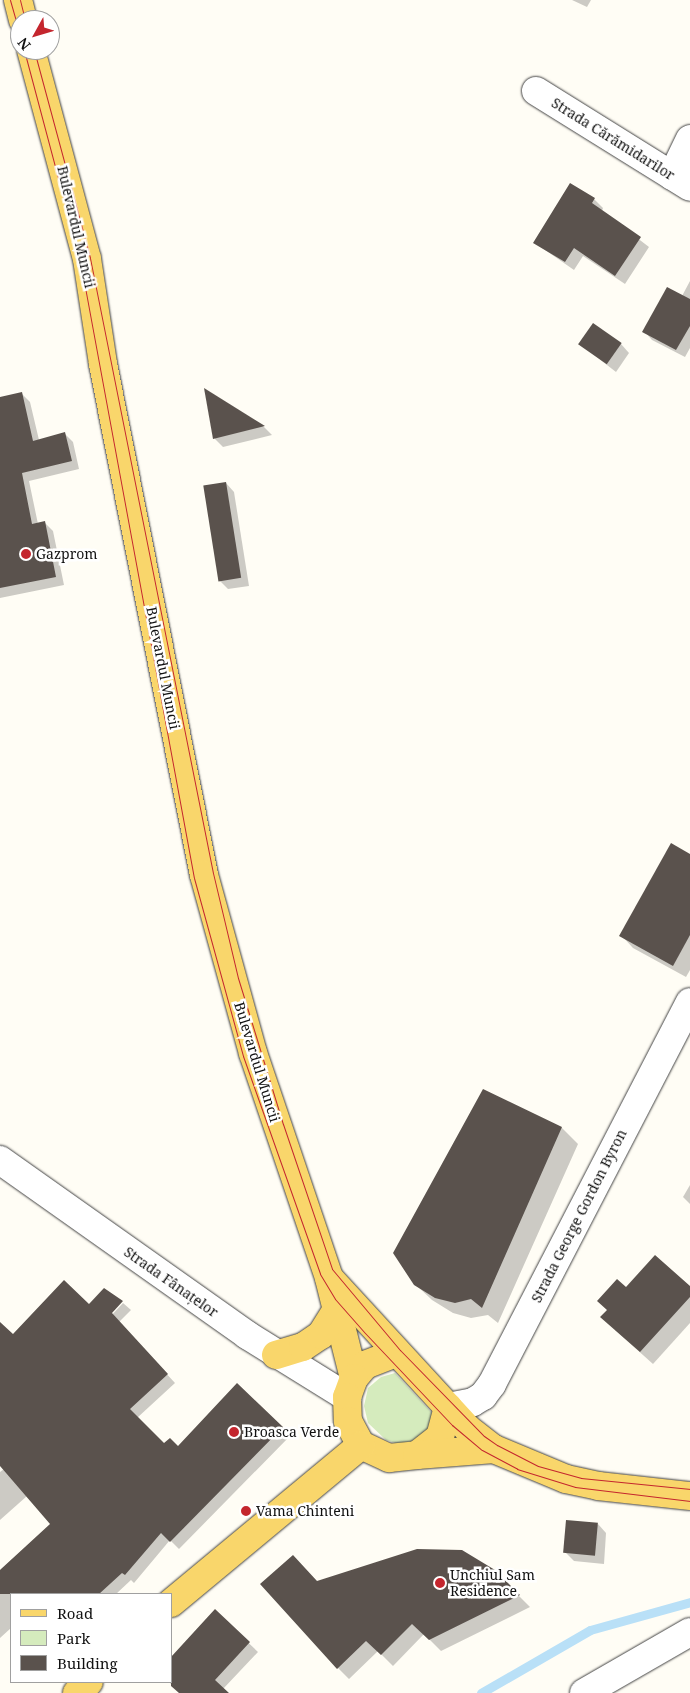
<!DOCTYPE html>
<meta charset="utf-8">
<style>
body{margin:0}
#map{position:relative;width:690px;height:1693px;overflow:hidden;background:#fffdf5;font-family:"Noto Serif",serif}
div>[style]{position:absolute}
[style*='--x']{left:calc(var(--x)*1px);top:calc(var(--y)*1px);width:calc(var(--w)*1px);rotate:calc(var(--a)*1deg)}
.green>*{inset:0;background:#d5ebbd}
.shadow>*{inset:0;background:#0003}
.stream>*{height:9px;margin:-4.5px;padding:0 4.5px;transform-origin:4.5px;border-radius:4.5px;background:#b9e0f7}
.building>*{inset:0;background:#5a524d;transform-origin:0 0}
.roads{filter:drop-shadow(0 0 1px #444) drop-shadow(0 0 1px #444)}
.minor>*{height:28px;margin:-14px;padding:0 14px;transform-origin:14px;border-radius:14px;background:#fff}
.major>*{height:28px;margin:-14px;padding:0 14px;transform-origin:14px;border-radius:14px;background:#f9d66b}
.tram>*{height:1px;margin:-0.5px;padding:0 0.5px;transform-origin:0.5px;border-radius:0.5px;background:#c4262e}
.dots>*{width:14px;height:14px;translate:-50% -50%;box-sizing:border-box;border:2px solid #fff;border-radius:50%}
span{translate:-50% -50%;white-space:nowrap;text-align:center;line-height:1.15;-webkit-text-stroke:5px #fff;paint-order:stroke}
.street-label{font-size:14px;color:#111}
.poi-label{font-size:14px;color:#111}
.left{translate:0 -50%;text-align:left}
.legend{position:absolute;left:10px;top:1593px;width:162px;height:90px;box-sizing:border-box;background:#fff;border:1px solid #a0a0a0;margin:0;padding:6px 9px;list-style:none;font-size:15px;color:#111}
.legend li{display:flex;align-items:center;gap:10px;height:25px}
.legend b{width:25px;border:1px solid #a0a0a0}
.north{position:absolute;left:10px;top:10px;width:50px;height:50px;box-sizing:border-box;background:#fff;border:1px solid #a0a0a0;border-radius:50%;rotate:231deg;font-size:14px;font-weight:700;line-height:20px;text-align:center;color:#111}
.north::after{content:'';display:block;margin:auto;width:18px;height:22px;background:#c4262e;clip-path:polygon(50% 0,100% 100%,50% 72%,0 100%)}
</style>
<div id="map">
<div class="green">
<i style="clip-path:polygon(395px 1373px,432px 1413px,429px 1428px,419px 1439px,402px 1445px,386px 1440px,368px 1423px,364px 1406px,368px 1388px,381px 1377px)"></i>
</div>
<div class="shadow">
<i style="clip-path:polygon(572px 0,591px 0,587px 7px)"></i>
<i style="clip-path:polygon(571px 185px,594px 199px,603px 208px,602px 211px,649px 247px,625px 284px,583px 256px,574px 270px,535px 243px)"></i>
<i style="clip-path:polygon(690px 281px,690px 348px,685px 357px,652px 340px,644px 331px,682px 296px)"></i>
<i style="clip-path:polygon(580px 344px,621px 344px,629px 353px,616px 372px)"></i>
<i style="clip-path:polygon(205px 391px,264px 427px,272px 435px,223px 447px,215px 439px)"></i>
<i style="clip-path:polygon(22px 394px,30px 402px,39px 440px,65px 434px,73px 442px,79px 469px,29px 481px,38px 524px,45px 523px,53px 531px,64px 585px,0 598px,0 399px)"></i>
<i style="clip-path:polygon(226px 483px,234px 492px,249px 586px,228px 589px,219px 580px)"></i>
<i style="clip-path:polygon(690px 856px,690px 970px,686px 977px,633px 948px,621px 935px)"></i>
<i style="clip-path:polygon(484px 1090px,562px 1128px,578px 1144px,498px 1323px,488px 1315px,471px 1318px,453px 1313px,432px 1300px,415px 1284px)"></i>
<i style="clip-path:polygon(690px 1185px,690px 1204px,683px 1197px)"></i>
<i style="clip-path:polygon(690px 1288px,690px 1323px,653px 1364px,615px 1330px,626px 1289px)"></i>
<i style="clip-path:polygon(123px 1303px,131px 1310px,119px 1322px,175px 1383px,137px 1418px,164px 1445px,178px 1447px,237px 1384px,290px 1436px,179px 1549px,170px 1540px,134px 1583px,131px 1580px,116px 1594px,66px 1594px,58px 1586px,49px 1594px,11px 1594px,11px 1628px,0 1638px,0 1570px,51px 1524px,27px 1496px,0 1520px,0 1472px,4px 1469px,0 1464px,0 1324px,13px 1336px,89px 1306px,109px 1318px)"></i>
<i style="clip-path:polygon(598px 1524px,606px 1533px,604px 1564px,574px 1561px,565px 1552px)"></i>
<i style="clip-path:polygon(494px 1571px,530px 1607px,441px 1651px,424px 1634px,393px 1666px,378px 1651px,349px 1679px,338px 1668px,318px 1582px)"></i>
<i style="clip-path:polygon(215px 1611px,258px 1652px,223px 1689px,227px 1693px,180px 1693px,169px 1682px)"></i>
</div>
<div class="stream">
<i style="--x:481;--y:1693;--w:126;--a:-30"></i>
<i style="--x:590;--y:1630;--w:104;--a:-15.6"></i>
</div>
<div class="building">
<i style="clip-path:polygon(570px 183px,595px 198px,592px 203px,641px 237px,615px 276px,574px 248px,565px 262px,533px 243px)"></i>
<i style="clip-path:polygon(667px 287px,690px 299px,690px 326px,676px 350px,642px 332px)"></i>
<i style="left:593px;top:323px;width:35px;height:26px;rotate:35deg"></i>
<i style="clip-path:polygon(204px 388px,265px 426px,213px 439px)"></i>
<i style="clip-path:polygon(22px 392px,33px 441px,65px 432px,72px 461px,22px 473px,32px 524px,45px 521px,56px 577px,0 588px,0 397px)"></i>
<i style="left:226px;top:482px;width:97px;height:23px;rotate:81deg"></i>
<i style="clip-path:polygon(671px 843px,690px 854px,690px 935px,673px 966px,619px 936px)"></i>
<i style="clip-path:polygon(483px 1089px,562px 1127px,482px 1308px,471px 1299px,455px 1303px,435px 1298px,414px 1285px,393px 1253px)"></i>
<i style="clip-path:polygon(655px 1255px,690px 1286px,690px 1297px,640px 1352px,600px 1317px,607px 1310px,597px 1301px,617px 1279px,626px 1287px)"></i>
<i style="clip-path:polygon(64px 1280px,89px 1304px,104px 1288px,123px 1301px,112px 1313px,168px 1374px,130px 1409px,164px 1443px,170px 1438px,178px 1446px,237px 1383px,283px 1427px,170px 1542px,161px 1533px,125px 1575px,122px 1573px,99px 1594px,0 1594px,0 1570px,50px 1524px,0 1466px,0 1322px,13px 1334px)"></i>
<i style="left:566px;top:1520px;width:32px;height:33px;rotate:5deg"></i>
<i style="clip-path:polygon(417px 1549px,462px 1550px,495px 1570px,520px 1595px,429px 1640px,412px 1624px,381px 1655px,366px 1641px,337px 1669px,260px 1584px,293px 1555px,317px 1581px)"></i>
<i style="clip-path:polygon(215px 1609px,250px 1642px,215px 1680px,229px 1693px,179px 1693px,171px 1686px,171px 1657px)"></i>
</div>
<div class="roads">
<div class="minor">
<i style="--x:536;--y:91;--w:181;--a:31.9"></i>
<i style="--x:672;--y:176;--w:41;--a:-64.1"></i>
<i style="--x:0;--y:1160;--w:303;--a:35.3"></i>
<i style="--x:247;--y:1335;--w:118;--a:31.8"></i>
<i style="--x:448;--y:1407;--w:25;--a:-11"></i>
<i style="--x:473;--y:1402;--w:12;--a:-31"></i>
<i style="--x:483;--y:1396;--w:15;--a:-53"></i>
<i style="--x:492;--y:1384;--w:430;--a:-62.6"></i>
<i style="--x:584;--y:1693;--w:122;--a:-29.9"></i>
</div>
<div class="major">
<i style="--x:18;--y:0;--w:21;--a:76"></i>
<i style="--x:31;--y:50;--w:216;--a:75"></i>
<i style="--x:87;--y:259;--w:106;--a:81.3"></i>
<i style="--x:103;--y:364;--w:521;--a:78.82"></i>
<i style="--x:204;--y:875;--w:185;--a:74.6"></i>
<i style="--x:253;--y:1053;--w:237;--a:71.3"></i>
<i style="--x:329;--y:1278;--w:103;--a:76"></i>
<i style="--x:331;--y:1280;--w:202;--a:47.4"></i>
<i style="--x:468;--y:1429;--w:33;--a:38"></i>
<i style="--x:494;--y:1449;--w:78;--a:22.6"></i>
<i style="--x:566;--y:1479;--w:33;--a:12"></i>
<i style="--x:598;--y:1486;--w:93;--a:6.2"></i>
<i style="--x:396;--y:1353;--w:33;--a:159"></i>
<i style="--x:365;--y:1365;--w:17;--a:130"></i>
<i style="--x:354;--y:1378;--w:20;--a:110"></i>
<i style="--x:347;--y:1397;--w:24;--a:88"></i>
<i style="--x:348;--y:1421;--w:27;--a:62"></i>
<i style="--x:361;--y:1445;--w:31;--a:25"></i>
<i style="--x:389;--y:1458;--w:28;--a:-6"></i>
<i style="--x:417;--y:1455;--w:29;--a:-38"></i>
<i style="--x:440;--y:1437;--w:31;--a:-75"></i>
<i style="--x:276;--y:1355;--w:28;--a:-17"></i>
<i style="--x:303;--y:1347;--w:22;--a:-34"></i>
<i style="--x:321;--y:1335;--w:28;--a:-58"></i>
<i style="--x:417;--y:1455;--w:77;--a:-4.5"></i>
<i style="--x:171;--y:1603;--w:247;--a:-39.7"></i>
<i style="--x:77;--y:1693;--w:16;--a:-43"></i>
</div>
</div>
<div class="tram">
<i style="--x:10;--y:0;--w:37;--a:74"></i>
<i style="--x:20;--y:0;--w:21;--a:76"></i>
<i style="--x:24;--y:50;--w:217;--a:75.1"></i>
<i style="--x:80;--y:260;--w:628;--a:79.55"></i>
<i style="--x:194;--y:878;--w:185;--a:74.6"></i>
<i style="--x:243;--y:1056;--w:231;--a:70.5"></i>
<i style="--x:320;--y:1274;--w:29;--a:59"></i>
<i style="--x:335;--y:1299;--w:45;--a:48.6"></i>
<i style="--x:365;--y:1333;--w:127;--a:46.6"></i>
<i style="--x:452;--y:1425;--w:39;--a:40"></i>
<i style="--x:482;--y:1450;--w:40;--a:28"></i>
<i style="--x:517;--y:1469;--w:61;--a:17.2"></i>
<i style="--x:575;--y:1487;--w:116;--a:6.9"></i>
<i style="--x:34;--y:50;--w:215;--a:74.9"></i>
<i style="--x:90;--y:258;--w:627;--a:78.69"></i>
<i style="--x:213;--y:873;--w:108;--a:76.6"></i>
<i style="--x:238;--y:978;--w:153;--a:72.9"></i>
<i style="--x:283;--y:1124;--w:153;--a:71.3"></i>
<i style="--x:332;--y:1269;--w:106;--a:50"></i>
<i style="--x:400;--y:1350;--w:120;--a:45.7"></i>
<i style="--x:484;--y:1436;--w:16;--a:35"></i>
<i style="--x:497;--y:1445;--w:46;--a:27.1"></i>
<i style="--x:538;--y:1466;--w:45;--a:15.6"></i>
<i style="--x:581;--y:1478;--w:110;--a:5.8"></i>
</div>
<div class="dots">
<i style="left:26px;top:554px;background:#c4262e"></i>
<i style="left:234px;top:1432px;background:#c4262e"></i>
<i style="left:246px;top:1511px;background:#c4262e"></i>
<i style="left:440px;top:1583px;background:#c4262e"></i>
</div>
<div class="street-label">
<span style="left:613px;top:139px;rotate:32deg">Strada Cărămidarilor</span>
<span style="left:76px;top:227px;rotate:77deg">Bulevardul Muncii</span>
<span style="left:163px;top:668px;rotate:79deg">Bulevardul Muncii</span>
<span style="left:257px;top:1062px;rotate:73deg">Bulevardul Muncii</span>
<span style="left:579px;top:1216px;rotate:-63deg">Strada George Gordon Byron</span>
<span style="left:171px;top:1282px;rotate:35deg">Strada Fânațelor</span>
</div>
<div class="poi-label">
<span class="left" style="left:36px;top:554px">Gazprom</span>
<span class="left" style="left:244px;top:1432px">Broasca Verde</span>
<span class="left" style="left:256px;top:1511px">Vama Chinteni</span>
<span class="left" style="left:450px;top:1583px">Unchiul Sam<br>Residence</span>
</div>
<ul class="legend">
<li><b style="height:6px;background:#f9d66b"></b>Road</li>
<li><b style="height:14px;background:#d5ebbd"></b>Park</li>
<li><b style="height:14px;background:#5a524d"></b>Building</li>
</ul>
<div class="north">N</div>
</div>
